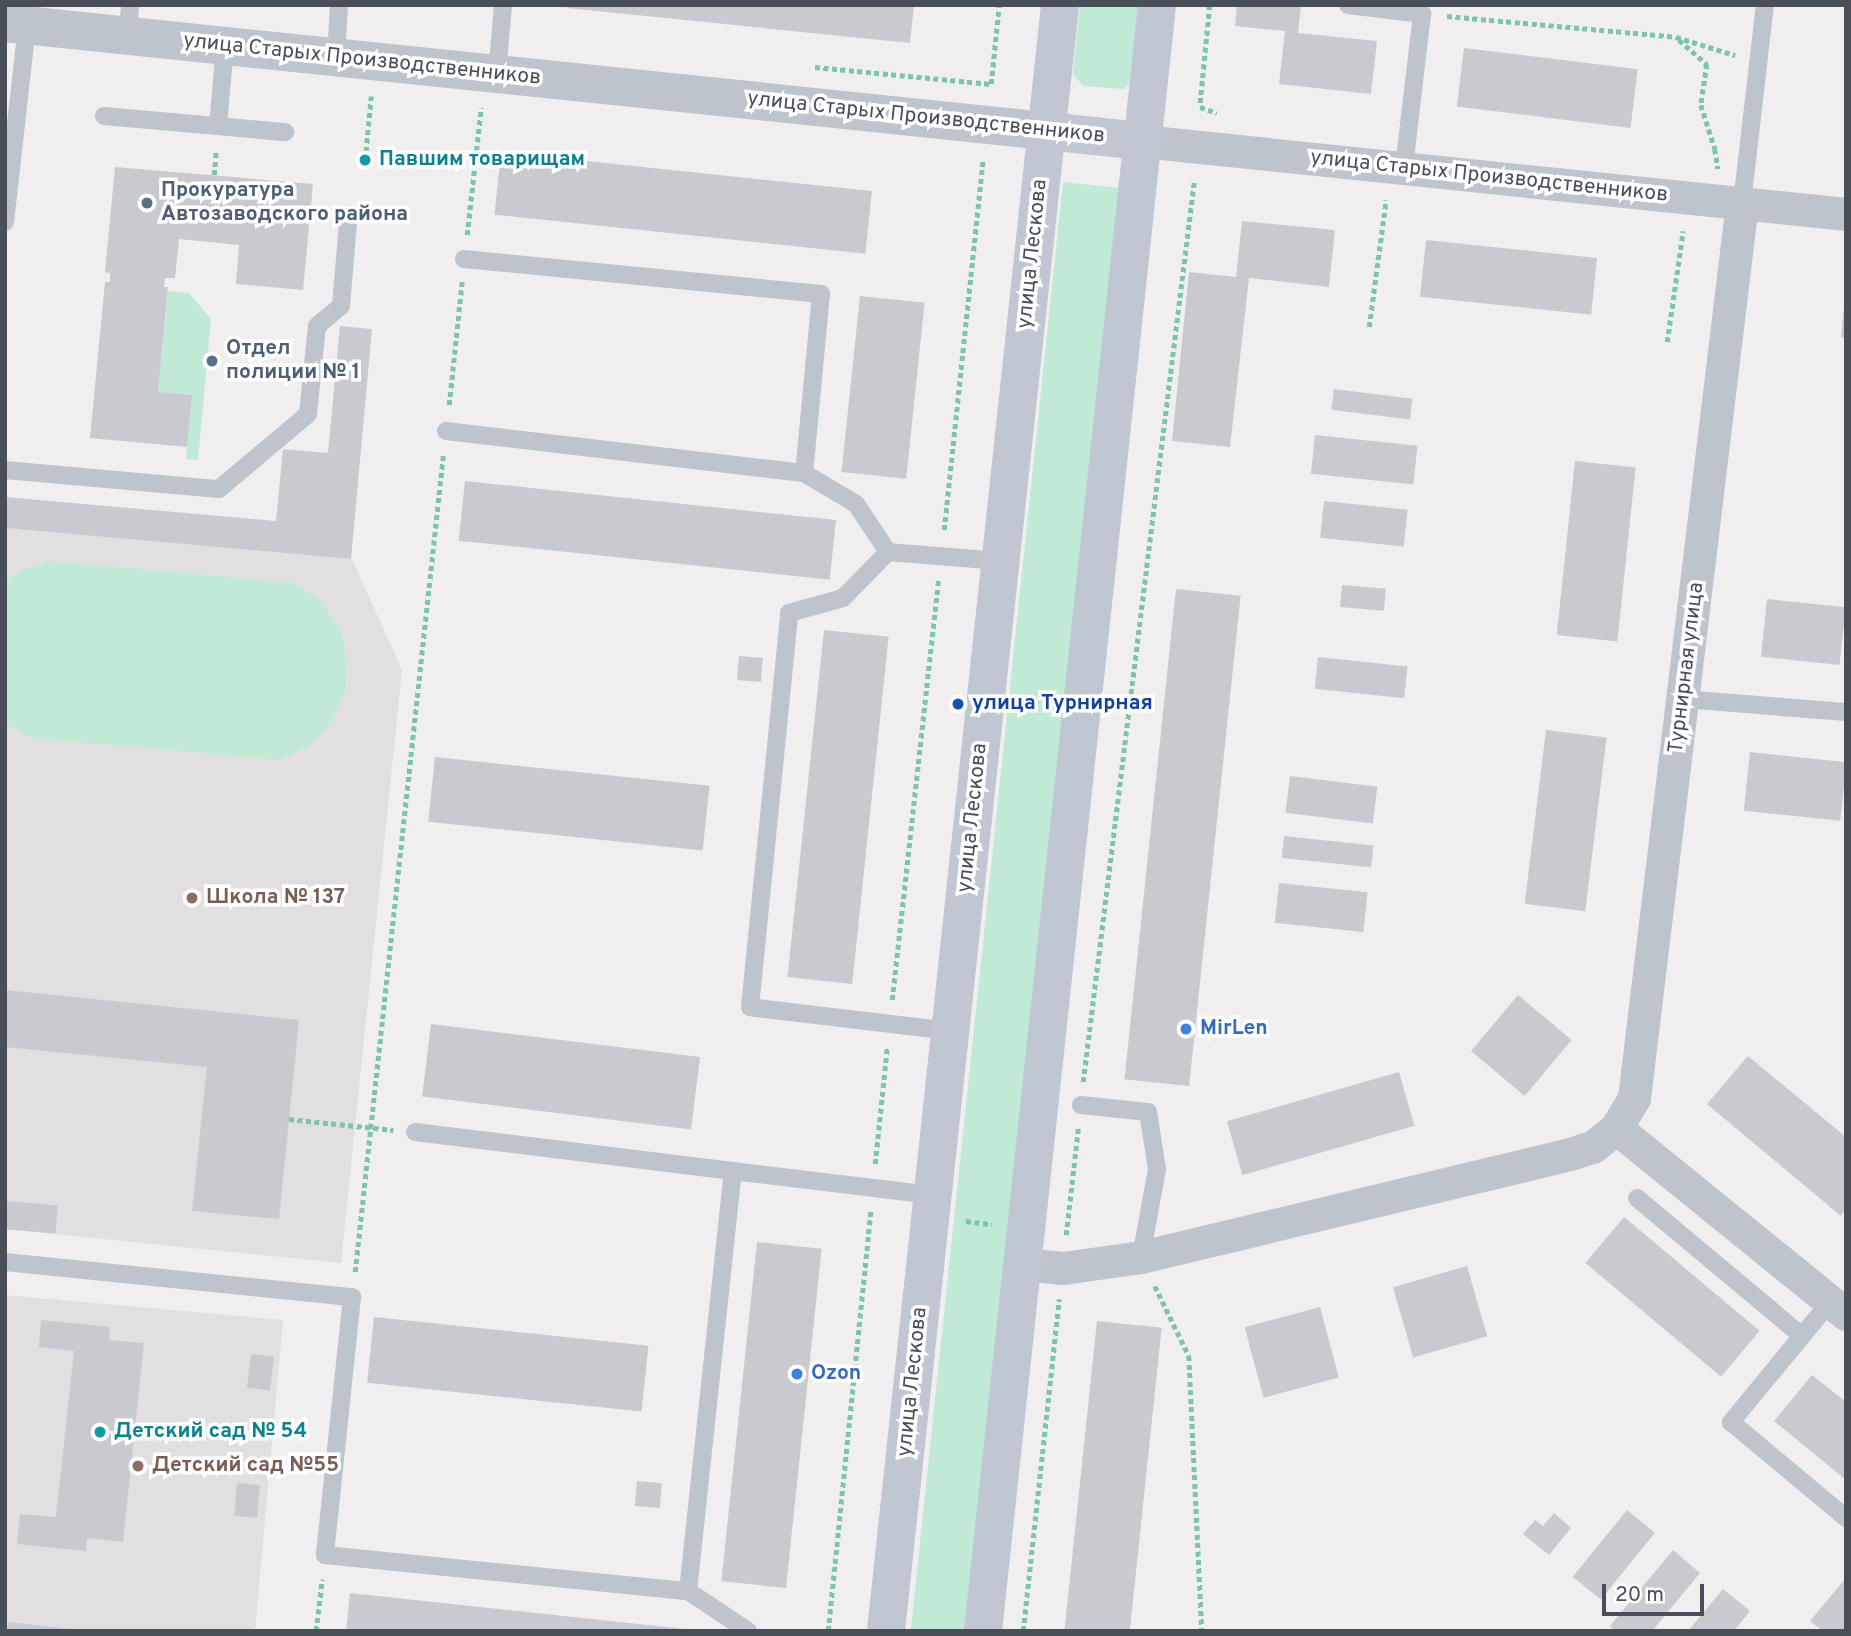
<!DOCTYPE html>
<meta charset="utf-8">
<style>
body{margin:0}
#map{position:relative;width:1851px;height:1636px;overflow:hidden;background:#f0eeee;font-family:Overpass,sans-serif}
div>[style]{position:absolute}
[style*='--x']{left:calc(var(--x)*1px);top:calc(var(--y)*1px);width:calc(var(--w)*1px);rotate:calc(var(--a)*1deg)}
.education>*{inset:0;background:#e1dfdf}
.green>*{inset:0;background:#c0ead5;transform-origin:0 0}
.building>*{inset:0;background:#c9c9d0;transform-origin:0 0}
.path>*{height:4.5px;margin-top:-2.25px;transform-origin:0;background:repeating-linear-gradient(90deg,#7bc5a9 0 5px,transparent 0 8.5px)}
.service>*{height:18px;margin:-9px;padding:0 9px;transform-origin:9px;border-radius:9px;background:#bdc4cc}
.minor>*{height:33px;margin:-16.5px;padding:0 16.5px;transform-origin:16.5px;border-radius:16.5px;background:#bdc4cc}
.tertiary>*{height:38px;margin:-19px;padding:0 19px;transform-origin:19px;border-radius:19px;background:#bdc4cc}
.secondary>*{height:38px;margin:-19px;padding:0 19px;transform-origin:19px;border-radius:19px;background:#c0c7d3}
.dots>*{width:19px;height:19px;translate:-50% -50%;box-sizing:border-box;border:4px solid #fff;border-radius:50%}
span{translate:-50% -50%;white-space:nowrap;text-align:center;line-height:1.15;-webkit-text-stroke:7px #fff;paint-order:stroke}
.street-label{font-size:21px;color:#484f59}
.culture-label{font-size:21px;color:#0d838f;font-weight:700}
.left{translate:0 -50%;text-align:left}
.service-label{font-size:21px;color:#4e5e75;font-weight:700}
.transit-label{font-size:21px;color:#164399;font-weight:700}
.education-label{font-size:21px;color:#785e54;font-weight:700}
.shop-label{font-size:21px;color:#366cbe;font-weight:700}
.frame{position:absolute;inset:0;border:7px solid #484f59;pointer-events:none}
.scale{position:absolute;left:1602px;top:1584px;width:102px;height:32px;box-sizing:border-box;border:4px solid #484f59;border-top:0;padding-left:9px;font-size:21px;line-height:24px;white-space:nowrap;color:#484f59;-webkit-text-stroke:5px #fff;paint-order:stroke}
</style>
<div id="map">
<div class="education">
<i style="clip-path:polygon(5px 528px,352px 559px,402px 670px,341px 1263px,5px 1229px)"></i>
<i style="clip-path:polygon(5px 1295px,283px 1320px,255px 1631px,5px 1631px)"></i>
</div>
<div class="green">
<i style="clip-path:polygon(1080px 5px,1140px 5px,1133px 81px,1124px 89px,1083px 86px,1073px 74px)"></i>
<i style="left:1063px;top:182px;width:62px;height:1457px;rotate:6deg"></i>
<i style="clip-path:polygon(168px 291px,189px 293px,211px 319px,198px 460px,186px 459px,191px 395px,158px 392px)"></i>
<i style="clip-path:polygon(48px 561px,295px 583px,321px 602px,340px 629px,347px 660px,345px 693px,331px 722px,309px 746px,280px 760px,32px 738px,6px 724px,5px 581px,20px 571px)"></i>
</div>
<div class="building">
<i style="clip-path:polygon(568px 5px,914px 5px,910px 43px,567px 8px)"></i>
<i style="clip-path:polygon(1237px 5px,1301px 5px,1298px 33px,1377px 41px,1371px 94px,1279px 84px,1285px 31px,1235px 26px)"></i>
<i style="left:1464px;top:48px;width:175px;height:59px;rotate:7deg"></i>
<i style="left:501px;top:152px;width:373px;height:63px;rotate:6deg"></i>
<i style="clip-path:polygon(115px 167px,313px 184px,303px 290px,236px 284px,239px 245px,179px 239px,175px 278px,165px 278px,164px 287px,168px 287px,158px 392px,192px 395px,187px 447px,90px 438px,105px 282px,110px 282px,110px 273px,105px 272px)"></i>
<i style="clip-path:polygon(1242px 221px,1335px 230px,1329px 287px,1249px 278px,1230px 447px,1172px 441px,1189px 272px,1236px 277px)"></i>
<i style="left:1426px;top:240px;width:172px;height:57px;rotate:6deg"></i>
<i style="left:860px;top:296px;width:65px;height:177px;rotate:6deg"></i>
<i style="clip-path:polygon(1844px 307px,1846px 307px,1846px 338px,1841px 337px)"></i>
<i style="clip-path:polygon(340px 326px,372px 329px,351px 559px,5px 528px,5px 497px,276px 521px,283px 449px,328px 453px)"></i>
<i style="left:1334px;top:389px;width:79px;height:21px;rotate:7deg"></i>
<i style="left:1315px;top:435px;width:103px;height:39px;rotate:6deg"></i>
<i style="left:1575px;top:461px;width:61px;height:175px;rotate:6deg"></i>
<i style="left:465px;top:481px;width:373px;height:60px;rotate:6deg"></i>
<i style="left:1324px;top:501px;width:84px;height:37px;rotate:6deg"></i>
<i style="left:1342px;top:585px;width:44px;height:22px;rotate:5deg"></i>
<i style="left:1176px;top:589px;width:65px;height:493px;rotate:6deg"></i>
<i style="left:1767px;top:599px;width:79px;height:58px;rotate:6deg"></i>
<i style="left:824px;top:630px;width:65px;height:349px;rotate:6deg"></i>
<i style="left:739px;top:656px;width:24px;height:24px;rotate:5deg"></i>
<i style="left:1318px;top:657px;width:90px;height:32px;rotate:6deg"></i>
<i style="left:1546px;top:730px;width:61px;height:175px;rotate:7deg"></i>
<i style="left:1750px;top:752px;width:97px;height:59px;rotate:6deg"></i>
<i style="left:435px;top:757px;width:276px;height:65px;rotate:6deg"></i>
<i style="left:1290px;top:776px;width:88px;height:37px;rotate:7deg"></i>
<i style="left:1284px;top:836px;width:90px;height:22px;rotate:6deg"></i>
<i style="left:1279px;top:883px;width:89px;height:40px;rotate:6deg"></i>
<i style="clip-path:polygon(5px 990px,299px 1020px,279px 1219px,192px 1211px,207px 1067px,5px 1047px)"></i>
<i style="left:1518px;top:995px;width:70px;height:73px;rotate:40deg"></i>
<i style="left:431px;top:1024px;width:271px;height:73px;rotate:7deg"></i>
<i style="clip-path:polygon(1748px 1056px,1846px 1137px,1846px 1209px,1841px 1216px,1707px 1104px)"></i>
<i style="left:1399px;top:1072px;width:56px;height:179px;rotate:74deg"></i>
<i style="left:5px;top:1201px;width:53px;height:28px;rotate:5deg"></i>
<i style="left:1624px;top:1217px;width:177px;height:60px;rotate:40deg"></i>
<i style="left:757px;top:1242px;width:65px;height:341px;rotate:6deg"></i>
<i style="left:1467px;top:1266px;width:73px;height:77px;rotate:74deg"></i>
<i style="left:1320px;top:1307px;width:73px;height:78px;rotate:75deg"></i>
<i style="left:374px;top:1317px;width:276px;height:66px;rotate:6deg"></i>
<i style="clip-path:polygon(41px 1320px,110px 1327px,109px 1340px,144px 1343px,123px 1542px,87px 1538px,86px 1551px,17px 1544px,20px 1514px,56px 1517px,74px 1351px,39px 1347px)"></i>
<i style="left:1097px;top:1321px;width:65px;height:312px;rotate:6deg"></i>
<i style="left:251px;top:1354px;width:23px;height:34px;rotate:7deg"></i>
<i style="clip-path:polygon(1812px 1375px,1846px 1402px,1846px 1480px,1774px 1421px)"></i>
<i style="left:637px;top:1481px;width:25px;height:25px;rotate:5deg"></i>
<i style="left:237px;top:1483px;width:23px;height:33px;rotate:5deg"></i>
<i style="left:1627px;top:1510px;width:36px;height:86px;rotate:39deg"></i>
<i style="clip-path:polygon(1554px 1513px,1571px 1528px,1549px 1555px,1523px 1534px,1535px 1520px,1543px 1526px)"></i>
<i style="clip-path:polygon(1673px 1550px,1700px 1573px,1652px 1631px,1616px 1631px,1610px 1626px)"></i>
<i style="clip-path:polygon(1846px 1578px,1846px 1631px,1823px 1631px,1810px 1621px)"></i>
<i style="clip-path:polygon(1723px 1589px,1750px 1611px,1734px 1631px,1688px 1631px)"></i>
<i style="clip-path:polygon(350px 1593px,685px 1629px,685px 1631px,346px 1631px)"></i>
<i style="clip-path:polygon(8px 1622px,71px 1629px,70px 1631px,7px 1631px)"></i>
</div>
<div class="path">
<i style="--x:1210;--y:5;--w:102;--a:95.6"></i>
<i style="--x:1200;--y:107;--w:18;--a:19"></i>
<i style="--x:1447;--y:16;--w:230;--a:5.2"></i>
<i style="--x:1676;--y:37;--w:62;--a:17"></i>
<i style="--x:1679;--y:40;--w:37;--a:41"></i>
<i style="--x:1707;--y:64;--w:41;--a:98.3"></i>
<i style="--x:1701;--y:105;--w:46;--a:72.3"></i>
<i style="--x:1715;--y:149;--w:20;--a:81"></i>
<i style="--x:815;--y:67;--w:177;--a:5.5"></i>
<i style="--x:991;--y:84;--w:79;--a:-84.2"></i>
<i style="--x:365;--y:160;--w:64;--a:-84.6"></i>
<i style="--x:214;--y:175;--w:23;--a:-85"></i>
<i style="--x:467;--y:235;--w:128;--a:-83.7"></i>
<i style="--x:1369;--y:327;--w:128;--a:-82.4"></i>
<i style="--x:1667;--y:342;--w:112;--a:-81.8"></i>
<i style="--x:449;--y:405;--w:124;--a:-84"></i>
<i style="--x:944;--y:530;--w:372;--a:-84"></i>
<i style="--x:892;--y:1000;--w:422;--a:-83.7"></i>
<i style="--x:1083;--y:1082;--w:907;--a:-82.97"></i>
<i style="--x:289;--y:1119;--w:105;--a:6"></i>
<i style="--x:875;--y:1164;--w:118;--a:-84.1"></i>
<i style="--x:966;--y:1221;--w:26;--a:7"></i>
<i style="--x:1066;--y:1235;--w:107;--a:-83.5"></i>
<i style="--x:355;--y:1272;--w:821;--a:-83.84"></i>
<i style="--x:1155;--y:1286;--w:78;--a:64.1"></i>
<i style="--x:1189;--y:1356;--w:275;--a:87.3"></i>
<i style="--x:316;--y:1631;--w:52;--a:-83.4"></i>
<i style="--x:828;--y:1631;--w:422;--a:-84.2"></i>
<i style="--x:1023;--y:1631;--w:334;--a:-83.8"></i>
</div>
<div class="service">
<i style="--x:1348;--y:5;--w:75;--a:6.9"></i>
<i style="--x:1422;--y:14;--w:155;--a:96.7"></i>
<i style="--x:127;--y:36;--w:31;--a:-84"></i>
<i style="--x:336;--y:57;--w:52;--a:-86.7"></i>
<i style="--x:497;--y:74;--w:69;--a:-85"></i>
<i style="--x:104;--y:116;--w:182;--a:5.1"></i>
<i style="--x:218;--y:126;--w:80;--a:-85"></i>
<i style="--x:1742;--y:203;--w:199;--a:-83.4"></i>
<i style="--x:5;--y:222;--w:198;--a:-83.6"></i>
<i style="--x:464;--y:259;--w:359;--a:5.6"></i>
<i style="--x:821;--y:294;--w:180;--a:95.4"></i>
<i style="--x:446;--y:431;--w:360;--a:6.7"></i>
<i style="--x:804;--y:473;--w:61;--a:30.8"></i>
<i style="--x:856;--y:504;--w:58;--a:56.3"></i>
<i style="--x:5;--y:470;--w:215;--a:5.1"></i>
<i style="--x:219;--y:489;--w:116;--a:-40.1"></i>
<i style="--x:308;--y:414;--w:88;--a:-84.2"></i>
<i style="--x:317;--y:326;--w:31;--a:-40"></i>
<i style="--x:341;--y:306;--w:83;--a:-85.2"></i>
<i style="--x:1683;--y:699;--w:164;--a:4.6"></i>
<i style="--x:950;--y:1031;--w:201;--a:-173.2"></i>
<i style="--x:750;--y:1007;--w:396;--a:-84.3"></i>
<i style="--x:789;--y:613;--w:56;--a:-15.5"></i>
<i style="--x:843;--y:598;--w:64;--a:-45.6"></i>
<i style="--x:888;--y:552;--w:112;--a:4.6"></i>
<i style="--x:1081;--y:1105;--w:67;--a:6"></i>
<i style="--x:1148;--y:1112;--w:58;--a:81"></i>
<i style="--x:1157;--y:1169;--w:89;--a:100.3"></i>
<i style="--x:415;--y:1132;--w:320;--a:7"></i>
<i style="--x:1637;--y:1198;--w:215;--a:39.9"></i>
<i style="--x:5;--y:1262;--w:349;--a:5.8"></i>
<i style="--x:352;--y:1297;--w:259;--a:96"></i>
<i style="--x:325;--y:1555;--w:365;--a:5.7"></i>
<i style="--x:688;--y:1591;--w:72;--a:33.7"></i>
<i style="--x:1830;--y:1302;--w:156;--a:129.5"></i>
<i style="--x:1731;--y:1422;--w:150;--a:39.9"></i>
<i style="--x:688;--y:1591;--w:422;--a:-83.9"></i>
<i style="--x:733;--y:1171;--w:200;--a:6.9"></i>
</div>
<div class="minor">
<i style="--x:1142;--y:141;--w:708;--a:5.92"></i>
<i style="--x:1616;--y:1128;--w:296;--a:39"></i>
<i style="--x:1022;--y:1264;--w:41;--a:5.6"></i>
<i style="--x:1063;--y:1268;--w:79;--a:-8"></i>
<i style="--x:1141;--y:1257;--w:441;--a:-13.5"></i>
<i style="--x:1570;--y:1154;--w:25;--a:-18"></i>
<i style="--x:1594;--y:1146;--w:28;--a:-39"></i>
<i style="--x:1616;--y:1128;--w:35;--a:-59"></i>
<i style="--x:1634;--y:1098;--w:901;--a:-83.12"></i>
</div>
<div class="tertiary">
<i style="--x:5;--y:23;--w:1048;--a:5.92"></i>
</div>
<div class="secondary">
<i style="--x:1047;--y:131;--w:96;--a:6"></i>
<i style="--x:886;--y:1631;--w:1635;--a:-83.89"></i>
<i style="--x:983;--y:1631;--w:1635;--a:-83.89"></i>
</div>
<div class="dots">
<i style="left:365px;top:160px;background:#0f9aa8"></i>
<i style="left:147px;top:203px;background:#5c6f8a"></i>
<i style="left:212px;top:361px;background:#5c6f8a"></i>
<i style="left:958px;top:704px;background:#1a4fb4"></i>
<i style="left:192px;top:898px;background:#8d6e63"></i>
<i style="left:1186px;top:1029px;background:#3f7fe0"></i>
<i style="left:797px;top:1374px;background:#3f7fe0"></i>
<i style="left:100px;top:1432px;background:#0f9aa8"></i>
<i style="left:138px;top:1466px;background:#8d6e63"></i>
</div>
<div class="street-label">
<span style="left:362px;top:60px;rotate:6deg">улица Старых Производственников</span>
<span style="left:926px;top:118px;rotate:6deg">улица Старых Производственников</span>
<span style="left:1489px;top:177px;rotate:6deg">улица Старых Производственников</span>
<span style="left:1033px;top:254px;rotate:-84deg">улица Лескова</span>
<span style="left:1687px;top:668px;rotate:-83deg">Турнирная улица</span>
<span style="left:973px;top:818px;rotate:-84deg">улица Лескова</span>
<span style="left:913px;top:1382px;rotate:-84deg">улица Лескова</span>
</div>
<div class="culture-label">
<span class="left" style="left:379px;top:160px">Павшим товарищам</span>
<span class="left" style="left:114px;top:1432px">Детский сад № 54</span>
</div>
<div class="service-label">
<span class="left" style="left:161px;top:203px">Прокуратура<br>Автозаводского района</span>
<span class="left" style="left:226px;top:361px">Отдел<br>полиции № 1</span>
</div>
<div class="transit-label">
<span class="left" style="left:972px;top:704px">улица Турнирная</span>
</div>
<div class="education-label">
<span class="left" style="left:206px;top:898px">Школа № 137</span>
<span class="left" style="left:152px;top:1466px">Детский сад №55</span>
</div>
<div class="shop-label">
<span class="left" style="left:1200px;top:1029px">MirLen</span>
<span class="left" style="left:811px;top:1374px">Ozon</span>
</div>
<div class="frame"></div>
<div class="scale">20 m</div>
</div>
